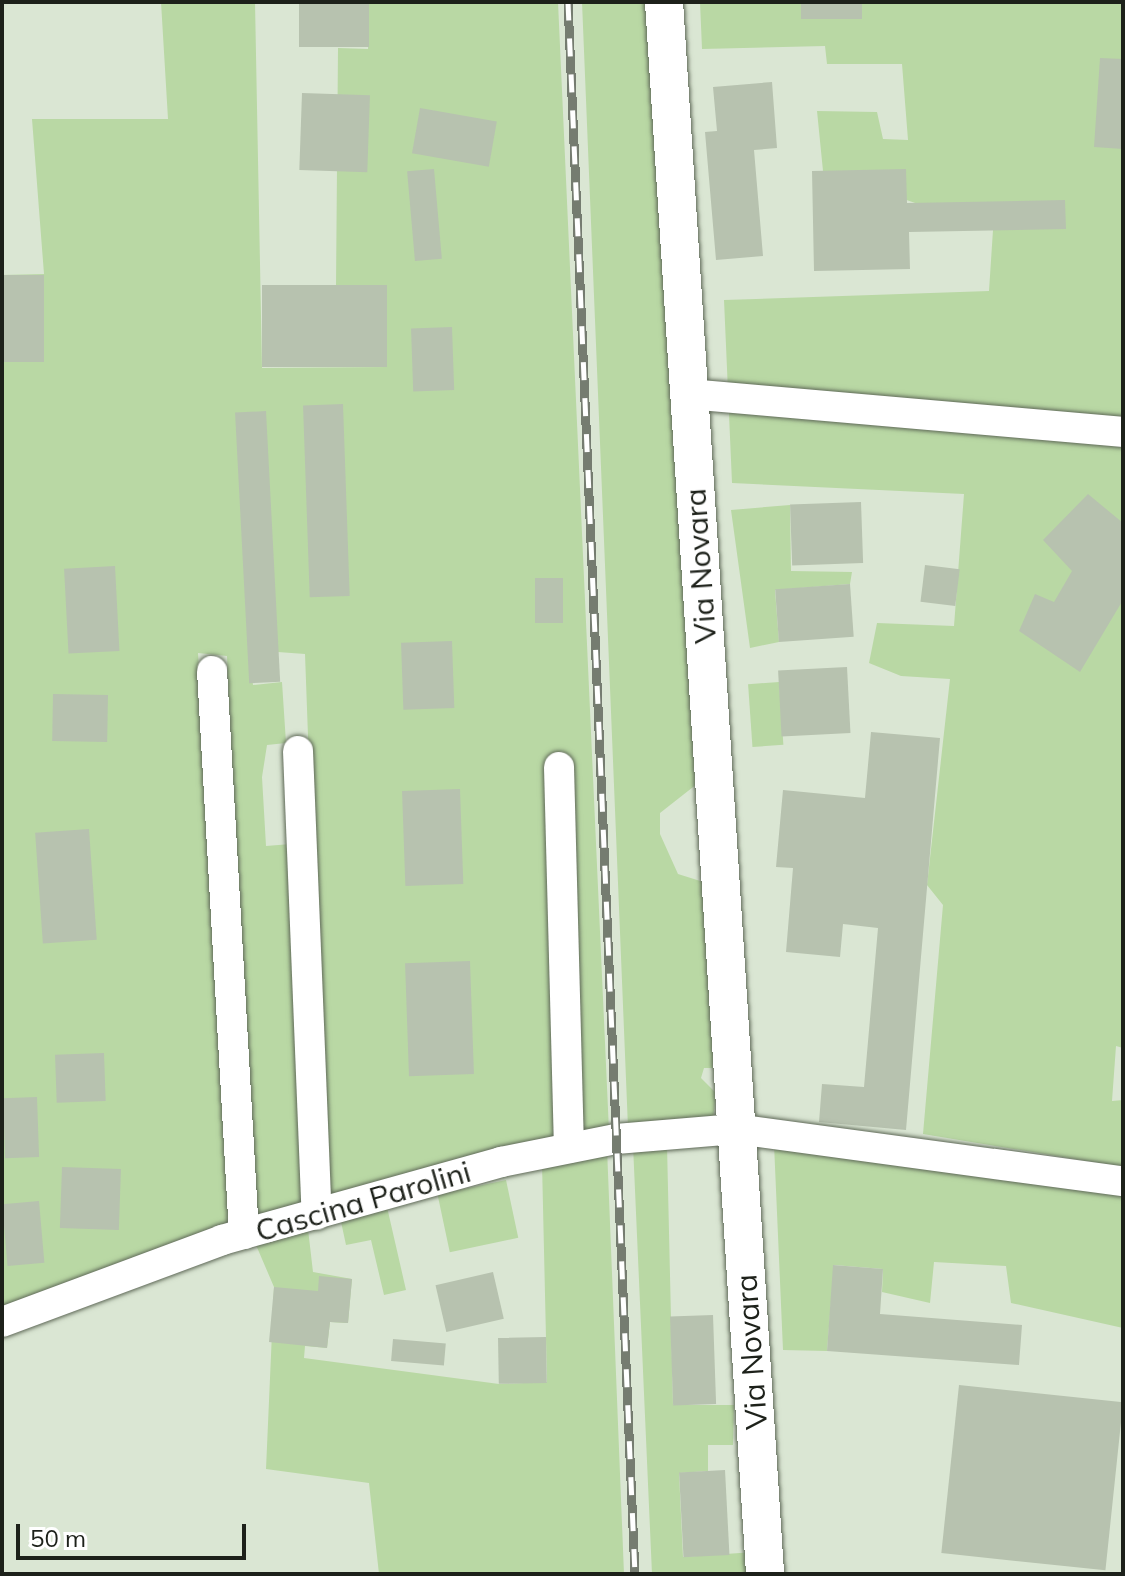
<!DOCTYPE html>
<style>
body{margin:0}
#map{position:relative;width:1125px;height:1576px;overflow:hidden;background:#dae6d3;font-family:Mulish,sans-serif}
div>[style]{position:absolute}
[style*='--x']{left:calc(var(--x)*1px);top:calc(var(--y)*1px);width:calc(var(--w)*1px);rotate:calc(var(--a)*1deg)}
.green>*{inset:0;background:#b9d8a4;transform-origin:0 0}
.building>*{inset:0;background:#b7c2af;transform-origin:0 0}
.roads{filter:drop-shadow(0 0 2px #5f6958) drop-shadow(0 0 2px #5f6958)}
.minor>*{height:30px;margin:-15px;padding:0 15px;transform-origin:15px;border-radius:15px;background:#fff}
.major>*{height:38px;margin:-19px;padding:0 19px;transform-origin:19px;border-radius:19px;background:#fff}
.rail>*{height:9px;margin-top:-4.5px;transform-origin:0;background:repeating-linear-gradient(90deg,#fff 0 18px,#757c70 0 36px);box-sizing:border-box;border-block:2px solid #757c70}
span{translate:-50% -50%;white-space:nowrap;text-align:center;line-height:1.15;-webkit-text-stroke:6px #fff;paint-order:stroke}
.street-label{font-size:30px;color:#1d211a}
.frame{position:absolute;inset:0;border:4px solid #1d211a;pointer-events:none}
.scale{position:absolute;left:16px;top:1524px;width:230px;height:36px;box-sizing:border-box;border:4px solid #1d211a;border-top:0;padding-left:10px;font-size:24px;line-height:28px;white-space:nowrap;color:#1d211a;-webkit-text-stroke:6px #fff;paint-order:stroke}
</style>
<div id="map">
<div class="green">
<i style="clip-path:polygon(161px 2px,255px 2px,262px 368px,387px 367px,387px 286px,336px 286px,338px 48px,368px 49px,369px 2px,558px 2px,609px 1131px,325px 1200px,305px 654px,249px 650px,253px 685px,282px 682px,286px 743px,267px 745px,262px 777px,266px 846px,291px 844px,307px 1204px,252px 1219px,227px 656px,198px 653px,235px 1226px,2px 1312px,2px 275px,44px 274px,32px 119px,168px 119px)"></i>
<i style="clip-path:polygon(582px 2px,655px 2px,702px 780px,660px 813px,660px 834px,678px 874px,713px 885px,724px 1068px,704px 1068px,701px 1078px,716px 1093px,713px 1119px,628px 1128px)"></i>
<i style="clip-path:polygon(700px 2px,1123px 2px,1123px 1048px,1116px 1046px,1112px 1101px,1123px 1100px,1123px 1167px,923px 1134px,943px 905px,927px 885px,950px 679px,901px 676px,869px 663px,877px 623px,954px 626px,964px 494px,732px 483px,724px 300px,989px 291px,993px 230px,823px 171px,817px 111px,877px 112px,883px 139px,908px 140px,902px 64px,827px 64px,825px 46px,702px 49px)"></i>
<i style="clip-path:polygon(790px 505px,791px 571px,852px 572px,850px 584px,775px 590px,779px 642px,750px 648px,731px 510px)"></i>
<i style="left:779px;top:682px;width:63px;height:31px;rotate:86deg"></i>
<i style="clip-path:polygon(774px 1144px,1123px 1193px,1123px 1328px,1011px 1303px,1006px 1266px,934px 1262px,930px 1303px,882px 1292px,883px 1269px,834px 1265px,827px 1351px,783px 1350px)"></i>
<i style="clip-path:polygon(633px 1145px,667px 1145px,673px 1405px,734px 1405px,733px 1445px,708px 1445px,708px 1471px,679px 1473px,683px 1557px,754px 1552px,755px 1574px,652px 1574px)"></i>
<i style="clip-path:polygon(607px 1148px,624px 1574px,379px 1574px,369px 1483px,266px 1469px,274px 1287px,256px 1245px,308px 1229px,313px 1272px,352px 1279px,348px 1323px,330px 1322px,327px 1348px,305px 1346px,304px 1358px,499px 1384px,547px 1382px,542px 1163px)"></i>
<i style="left:506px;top:1180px;width:59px;height:70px;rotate:78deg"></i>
<i style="clip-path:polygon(387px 1207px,406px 1290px,384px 1295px,371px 1240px,346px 1245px,340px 1217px)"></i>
</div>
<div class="building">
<i style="left:299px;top:2px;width:70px;height:45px"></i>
<i style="left:801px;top:2px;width:61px;height:17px"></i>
<i style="clip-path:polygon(1100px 58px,1123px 59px,1123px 149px,1094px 147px)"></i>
<i style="clip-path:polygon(772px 82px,777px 148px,754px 150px,763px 256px,716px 260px,705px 132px,717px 131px,713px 87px)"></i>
<i style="left:302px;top:93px;width:68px;height:77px;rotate:2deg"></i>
<i style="left:420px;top:108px;width:78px;height:46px;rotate:10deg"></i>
<i style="left:434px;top:169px;width:90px;height:27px;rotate:85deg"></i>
<i style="clip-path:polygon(906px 169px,907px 203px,1065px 200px,1066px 229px,909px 232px,910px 269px,814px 271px,812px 171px)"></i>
<i style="left:2px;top:275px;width:42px;height:87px"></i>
<i style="left:387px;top:285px;width:82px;height:125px;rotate:90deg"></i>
<i style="left:452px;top:327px;width:63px;height:41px;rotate:88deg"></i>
<i style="left:343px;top:404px;width:192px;height:40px;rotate:88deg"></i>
<i style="left:266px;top:411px;width:271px;height:31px;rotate:87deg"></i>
<i style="clip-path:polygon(1088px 494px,1123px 523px,1123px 600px,1080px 672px,1019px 631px,1035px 594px,1054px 602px,1072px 571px,1043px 540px)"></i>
<i style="left:861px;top:502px;width:61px;height:71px;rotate:88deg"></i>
<i style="left:925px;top:565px;width:35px;height:37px;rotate:7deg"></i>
<i style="left:115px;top:566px;width:85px;height:51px;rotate:87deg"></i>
<i style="left:535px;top:578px;width:28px;height:45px"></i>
<i style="left:850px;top:584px;width:53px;height:75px;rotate:86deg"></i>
<i style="left:452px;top:641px;width:67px;height:51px;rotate:88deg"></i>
<i style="left:847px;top:667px;width:66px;height:69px;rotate:87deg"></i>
<i style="left:53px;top:694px;width:55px;height:47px;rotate:1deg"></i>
<i style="clip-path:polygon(871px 732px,940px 738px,906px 1130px,819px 1122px,822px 1084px,864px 1087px,878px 928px,843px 924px,840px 957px,786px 952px,793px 868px,776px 867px,783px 790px,865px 798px)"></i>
<i style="left:460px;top:789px;width:95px;height:58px;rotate:88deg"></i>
<i style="left:89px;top:829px;width:111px;height:54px;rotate:86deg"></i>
<i style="left:470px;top:961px;width:113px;height:65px;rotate:88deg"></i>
<i style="left:104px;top:1053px;width:48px;height:49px;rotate:88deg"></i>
<i style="left:37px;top:1097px;width:60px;height:34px;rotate:88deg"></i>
<i style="left:62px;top:1167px;width:59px;height:61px;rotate:2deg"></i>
<i style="left:39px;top:1201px;width:62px;height:37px;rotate:85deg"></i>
<i style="clip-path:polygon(833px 1265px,883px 1269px,880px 1314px,1022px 1325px,1019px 1365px,827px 1351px)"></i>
<i style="left:493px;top:1272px;width:48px;height:59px;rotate:77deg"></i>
<i style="clip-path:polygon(319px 1276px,352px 1279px,348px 1323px,330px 1322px,327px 1348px,269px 1342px,274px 1287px,318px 1291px)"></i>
<i style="left:713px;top:1315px;width:89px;height:43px;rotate:88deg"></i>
<i style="left:546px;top:1337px;width:46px;height:48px;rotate:89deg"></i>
<i style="left:393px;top:1339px;width:53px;height:22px;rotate:5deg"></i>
<i style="left:959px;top:1385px;width:165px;height:169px;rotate:6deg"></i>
<i style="left:725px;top:1470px;width:85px;height:46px;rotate:87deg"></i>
</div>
<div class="roads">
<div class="minor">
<i style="--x:689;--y:394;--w:436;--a:5"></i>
<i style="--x:212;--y:671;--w:564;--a:86.75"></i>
<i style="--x:298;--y:751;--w:464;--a:87.7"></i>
<i style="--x:559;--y:767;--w:381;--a:88.5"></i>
<i style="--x:2;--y:1322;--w:235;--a:-20.4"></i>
<i style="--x:222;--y:1240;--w:290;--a:-15.6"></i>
<i style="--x:501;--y:1162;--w:117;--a:-11.3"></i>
<i style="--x:616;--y:1139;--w:120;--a:-4.8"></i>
<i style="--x:736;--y:1129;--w:390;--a:7.7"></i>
</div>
<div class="major">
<i style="--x:664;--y:2;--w:1575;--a:86.32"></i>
</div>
</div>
<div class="rail">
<i style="--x:568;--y:2;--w:1573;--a:87.56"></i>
</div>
<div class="street-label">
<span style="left:700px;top:566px;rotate:-94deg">Via Novara</span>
<span style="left:363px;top:1201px;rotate:-16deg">Cascina Parolini</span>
<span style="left:751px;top:1352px;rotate:-94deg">Via Novara</span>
</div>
<div class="frame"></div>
<div class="scale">50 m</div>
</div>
